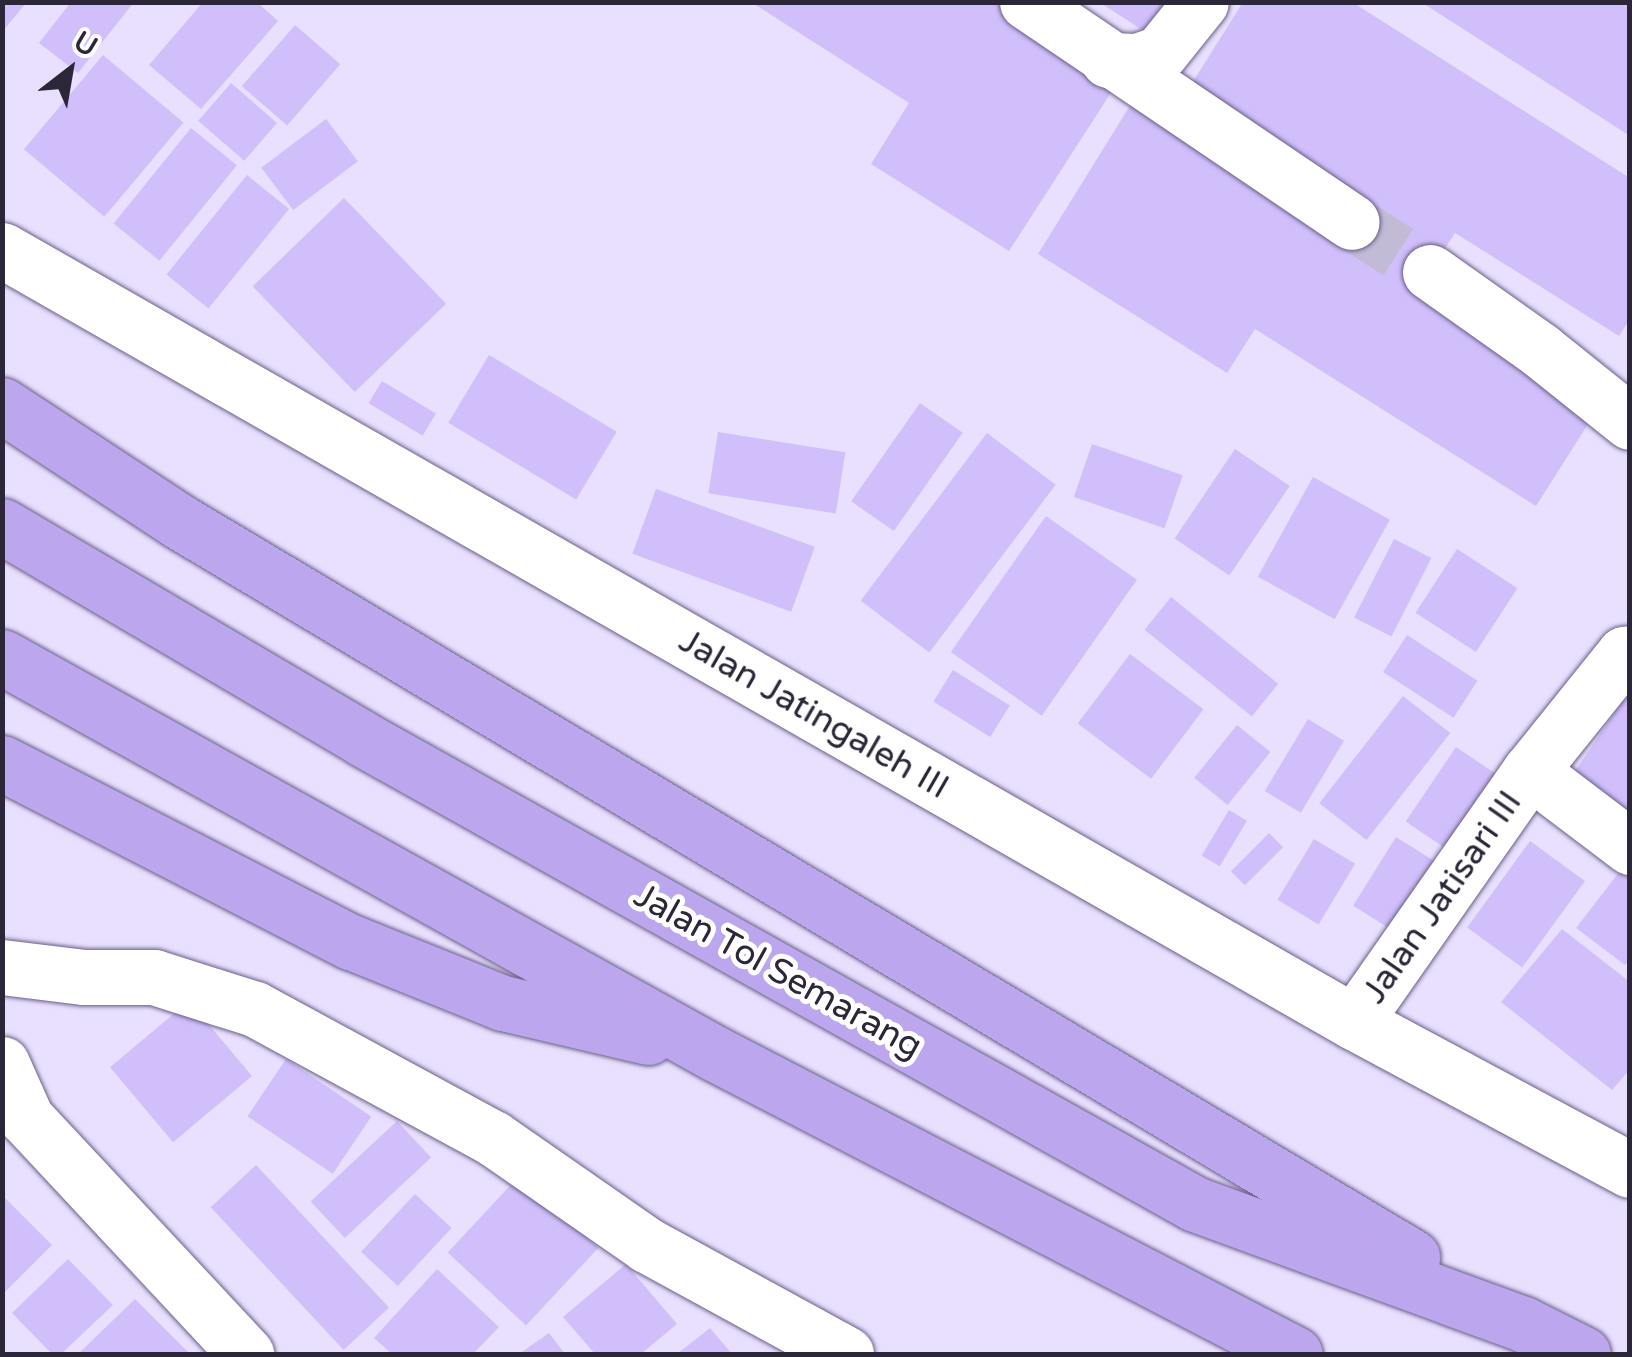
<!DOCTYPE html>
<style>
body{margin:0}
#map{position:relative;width:1632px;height:1357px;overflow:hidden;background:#e8e0fe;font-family:"Varela Round",sans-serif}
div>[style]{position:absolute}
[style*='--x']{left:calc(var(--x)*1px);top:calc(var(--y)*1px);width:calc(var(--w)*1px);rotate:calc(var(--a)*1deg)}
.building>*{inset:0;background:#d0bffa;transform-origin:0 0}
.minor-tunnel>*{height:55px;margin-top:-27.5px;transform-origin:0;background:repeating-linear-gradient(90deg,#c2bbd6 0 55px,transparent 0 83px)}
.roads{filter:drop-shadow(0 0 2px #6a5d88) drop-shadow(0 0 2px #6a5d88)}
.minor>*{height:55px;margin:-27.5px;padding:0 27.5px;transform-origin:27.5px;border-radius:27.5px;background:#fff}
.highway>*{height:55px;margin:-27.5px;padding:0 27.5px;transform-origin:27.5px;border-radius:27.5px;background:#bca6ed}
span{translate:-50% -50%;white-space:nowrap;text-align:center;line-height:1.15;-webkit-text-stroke:10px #fff;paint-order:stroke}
.street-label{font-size:35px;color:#2b2638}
.frame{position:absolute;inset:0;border:5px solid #2b2638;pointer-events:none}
.north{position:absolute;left:20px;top:20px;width:100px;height:100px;-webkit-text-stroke:8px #fff;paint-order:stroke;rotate:31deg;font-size:28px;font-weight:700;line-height:40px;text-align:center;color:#2b2638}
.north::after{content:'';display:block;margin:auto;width:35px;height:45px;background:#2b2638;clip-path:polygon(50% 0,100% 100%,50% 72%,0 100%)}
</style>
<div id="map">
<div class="building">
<i style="clip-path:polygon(2px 2px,27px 2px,2px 32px)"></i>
<i style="clip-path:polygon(71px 2px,134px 2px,78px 73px,39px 43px)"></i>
<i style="clip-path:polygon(203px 2px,257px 2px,278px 21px,201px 109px,149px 65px)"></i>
<i style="clip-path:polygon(751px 2px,1004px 2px,1121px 77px,1009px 251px,871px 164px,909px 103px)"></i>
<i style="clip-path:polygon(1099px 2px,1171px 2px,1150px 35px)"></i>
<i style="clip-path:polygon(1243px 2px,1352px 2px,1630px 178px,1630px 319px,1619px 336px,1455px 233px,1415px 295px,1597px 410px,1536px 506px,1255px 329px,1227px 373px,1038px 254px,1131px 104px,1189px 88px)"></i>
<i style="clip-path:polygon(1421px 2px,1630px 2px,1630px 136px)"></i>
<i style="left:295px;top:25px;width:60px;height:81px;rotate:41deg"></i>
<i style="left:103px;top:55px;width:105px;height:123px;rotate:40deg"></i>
<i style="left:231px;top:83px;width:61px;height:50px;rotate:41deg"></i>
<i style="left:326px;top:119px;width:53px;height:81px;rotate:53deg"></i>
<i style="left:191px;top:128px;width:59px;height:123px;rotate:39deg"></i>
<i style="left:247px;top:175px;width:54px;height:128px;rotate:39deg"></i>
<i style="left:344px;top:198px;width:147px;height:127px;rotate:46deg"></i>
<i style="left:489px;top:355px;width:149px;height:79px;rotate:31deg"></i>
<i style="left:382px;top:381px;width:63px;height:26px;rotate:31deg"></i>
<i style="left:920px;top:403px;width:52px;height:120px;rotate:35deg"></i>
<i style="left:718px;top:432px;width:129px;height:62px;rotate:9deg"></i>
<i style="left:987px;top:433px;width:86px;height:210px;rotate:37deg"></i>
<i style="left:1092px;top:444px;width:96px;height:56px;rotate:19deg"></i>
<i style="left:1235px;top:449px;width:66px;height:108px;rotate:34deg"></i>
<i style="left:1313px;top:477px;width:88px;height:114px;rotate:29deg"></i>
<i style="left:656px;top:489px;width:169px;height:69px;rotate:20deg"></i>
<i style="left:1046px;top:516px;width:111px;height:166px;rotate:35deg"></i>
<i style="left:1394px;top:539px;width:42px;height:88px;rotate:27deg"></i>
<i style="left:1457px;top:549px;width:72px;height:76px;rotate:33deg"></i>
<i style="left:1171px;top:597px;width:138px;height:42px;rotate:39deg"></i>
<i style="left:1407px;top:635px;width:84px;height:44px;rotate:33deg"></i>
<i style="left:1130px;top:654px;width:92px;height:87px;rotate:37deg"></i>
<i style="left:953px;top:670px;width:67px;height:37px;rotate:32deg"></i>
<i style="clip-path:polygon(1630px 690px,1630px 820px,1569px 780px)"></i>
<i style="left:1403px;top:696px;width:60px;height:136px;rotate:38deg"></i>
<i style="left:1308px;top:719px;width:42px;height:84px;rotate:31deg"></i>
<i style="left:1237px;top:725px;width:43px;height:68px;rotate:39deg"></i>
<i style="left:1456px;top:747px;width:59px;height:90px;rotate:34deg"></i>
<i style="left:1229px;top:810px;width:21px;height:53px;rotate:31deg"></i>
<i style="left:1269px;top:833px;width:20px;height:54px;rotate:45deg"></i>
<i style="left:1396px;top:837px;width:67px;height:81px;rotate:32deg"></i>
<i style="left:1314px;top:839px;width:48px;height:71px;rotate:31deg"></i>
<i style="left:1530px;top:841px;width:68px;height:107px;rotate:36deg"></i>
<i style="clip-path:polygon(1630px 858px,1630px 959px,1625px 965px,1576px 928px)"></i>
<i style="clip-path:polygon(1562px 929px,1630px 982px,1630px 1069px,1612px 1090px,1501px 1002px)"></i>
<i style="left:189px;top:1001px;width:98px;height:103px;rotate:50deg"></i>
<i style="left:286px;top:1059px;width:103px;height:69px;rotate:34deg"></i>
<i style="left:397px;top:1121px;width:50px;height:118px;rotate:47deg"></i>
<i style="left:256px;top:1165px;width:195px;height:62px;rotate:47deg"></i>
<i style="left:520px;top:1175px;width:107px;height:106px;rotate:43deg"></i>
<i style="left:415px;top:1194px;width:50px;height:79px;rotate:43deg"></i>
<i style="clip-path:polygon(2px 1195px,52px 1245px,2px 1295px)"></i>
<i style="clip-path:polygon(68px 1259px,113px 1305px,61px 1354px,52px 1354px,12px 1313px)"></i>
<i style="clip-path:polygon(626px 1264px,677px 1324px,641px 1354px,595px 1354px,563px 1317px)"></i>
<i style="clip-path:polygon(437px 1269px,499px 1327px,473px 1354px,392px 1354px,374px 1338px)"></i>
<i style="clip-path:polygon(135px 1299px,190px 1354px,78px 1354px)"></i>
<i style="clip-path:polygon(710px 1328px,732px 1354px,677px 1354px)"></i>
<i style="clip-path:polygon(549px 1333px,565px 1354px,519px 1354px)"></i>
</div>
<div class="minor-tunnel">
<i style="--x:1352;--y:222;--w:93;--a:32.7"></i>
</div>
<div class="roads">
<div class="minor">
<i style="--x:1027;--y:2;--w:392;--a:34.1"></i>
<i style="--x:1108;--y:60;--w:29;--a:2"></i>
<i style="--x:1137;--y:61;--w:24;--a:-19"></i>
<i style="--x:1160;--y:53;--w:65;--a:-51.2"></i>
<i style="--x:2;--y:250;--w:1557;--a:29.73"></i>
<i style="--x:1354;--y:1022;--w:313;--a:28.2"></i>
<i style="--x:1430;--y:272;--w:135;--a:35.3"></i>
<i style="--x:1540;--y:350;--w:115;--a:38.7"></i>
<i style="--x:1530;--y:771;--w:126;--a:37.2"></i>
<i style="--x:2;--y:967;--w:83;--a:7"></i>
<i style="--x:84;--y:977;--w:70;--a:0"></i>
<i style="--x:154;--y:977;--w:106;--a:17.6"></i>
<i style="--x:255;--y:1009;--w:271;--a:28.5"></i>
<i style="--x:493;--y:1138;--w:188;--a:34.8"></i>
<i style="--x:647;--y:1245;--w:227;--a:28.7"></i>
<i style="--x:1354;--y:1022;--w:307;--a:-55"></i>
<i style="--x:1530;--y:771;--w:150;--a:-51.2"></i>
<i style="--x:1624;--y:654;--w:6;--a:-9"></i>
<i style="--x:2;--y:1064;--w:59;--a:66"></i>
<i style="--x:26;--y:1118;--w:323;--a:47"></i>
</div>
<div class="highway">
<i style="--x:2;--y:405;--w:213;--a:33.3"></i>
<i style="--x:180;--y:522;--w:1435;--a:30.82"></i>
<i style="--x:2;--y:526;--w:419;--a:30.5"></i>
<i style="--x:363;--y:739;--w:953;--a:29.2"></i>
<i style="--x:1195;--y:1204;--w:349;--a:20.1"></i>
<i style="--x:1523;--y:1324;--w:67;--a:26.6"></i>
<i style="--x:2;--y:657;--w:815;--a:29.08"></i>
<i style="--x:714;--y:1053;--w:654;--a:27.39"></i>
<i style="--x:2;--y:763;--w:392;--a:27.2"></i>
<i style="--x:351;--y:942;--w:164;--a:21.9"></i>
<i style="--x:503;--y:1003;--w:149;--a:13.2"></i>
</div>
</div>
<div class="street-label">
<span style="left:814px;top:714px;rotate:30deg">Jalan Jatingaleh III</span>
<span style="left:1442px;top:897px;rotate:-55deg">Jalan Jatisari III</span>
<span style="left:778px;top:971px;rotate:29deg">Jalan Tol Semarang</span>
</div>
<div class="frame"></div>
<div class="north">U</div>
</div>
